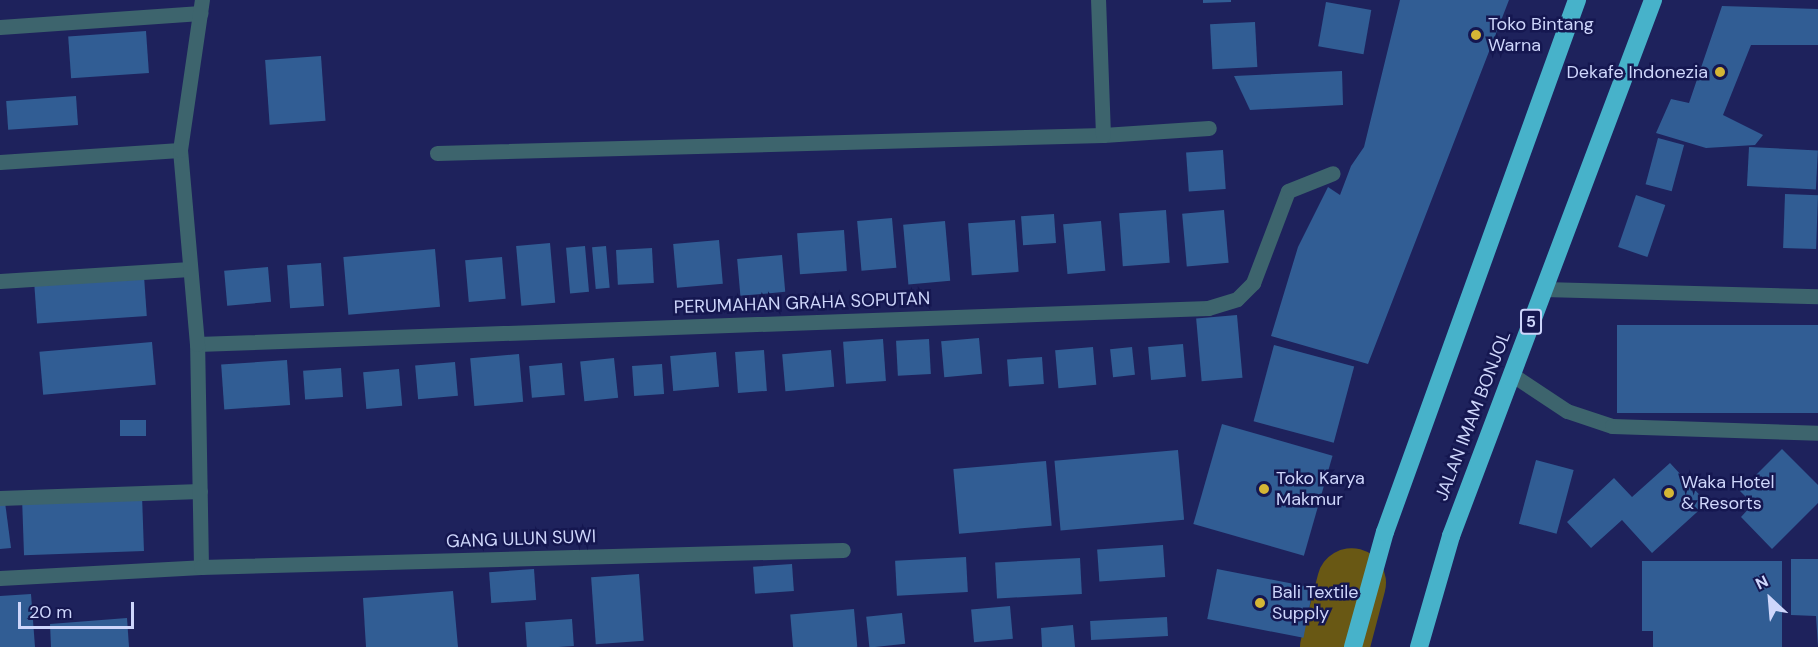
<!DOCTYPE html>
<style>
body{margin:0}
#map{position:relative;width:1818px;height:647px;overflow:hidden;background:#1e225c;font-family:"DM Sans",sans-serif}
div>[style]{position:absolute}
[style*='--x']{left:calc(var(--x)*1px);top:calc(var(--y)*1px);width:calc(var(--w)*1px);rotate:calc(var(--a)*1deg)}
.river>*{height:69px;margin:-34.5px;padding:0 34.5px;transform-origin:34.5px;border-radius:34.5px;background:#695814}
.building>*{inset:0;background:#315d94;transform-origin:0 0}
.lane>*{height:15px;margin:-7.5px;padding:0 7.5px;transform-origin:7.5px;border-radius:7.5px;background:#3d646d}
.street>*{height:15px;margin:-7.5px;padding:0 7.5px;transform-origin:7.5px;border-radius:7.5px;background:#3d646d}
.highway>*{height:18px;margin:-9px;padding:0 9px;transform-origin:9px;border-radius:9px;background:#47b2ca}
.dots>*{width:16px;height:16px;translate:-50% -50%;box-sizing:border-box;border:3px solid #151750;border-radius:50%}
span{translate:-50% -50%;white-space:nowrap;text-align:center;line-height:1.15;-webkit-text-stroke:5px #151750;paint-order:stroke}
.shield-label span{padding:2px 4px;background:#151750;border:2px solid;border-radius:4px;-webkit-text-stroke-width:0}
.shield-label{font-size:16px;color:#ced6fb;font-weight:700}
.poi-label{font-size:18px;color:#ced6fb}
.left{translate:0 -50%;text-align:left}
.right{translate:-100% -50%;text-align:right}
.street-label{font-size:18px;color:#ced6fb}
.north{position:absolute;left:1740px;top:569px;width:60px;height:60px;-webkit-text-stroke:4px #151750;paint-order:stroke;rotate:334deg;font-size:16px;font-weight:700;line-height:24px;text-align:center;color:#ced6fb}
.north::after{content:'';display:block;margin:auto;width:21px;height:27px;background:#ced6fb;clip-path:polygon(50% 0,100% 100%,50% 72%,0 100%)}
.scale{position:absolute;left:18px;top:602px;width:116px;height:27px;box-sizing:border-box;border:3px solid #ced6fb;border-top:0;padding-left:8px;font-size:18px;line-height:21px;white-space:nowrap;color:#ced6fb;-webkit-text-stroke:4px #151750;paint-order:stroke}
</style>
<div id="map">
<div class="river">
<i style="--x:1334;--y:647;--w:67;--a:-75.3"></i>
</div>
<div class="building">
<i style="clip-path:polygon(1203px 0,1231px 0,1231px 2px,1203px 3px)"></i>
<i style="clip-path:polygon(1400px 0,1509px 0,1368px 364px,1271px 336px,1298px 247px,1328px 187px,1340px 195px,1351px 166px,1364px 147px)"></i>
<i style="left:1326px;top:2px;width:46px;height:45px;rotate:10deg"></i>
<i style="clip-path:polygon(1722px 6px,1818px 9px,1818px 45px,1751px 45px,1723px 115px,1763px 135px,1755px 145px,1706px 148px,1656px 133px,1671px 99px,1689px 103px)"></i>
<i style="left:1255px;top:22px;width:45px;height:45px;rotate:87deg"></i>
<i style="left:146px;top:31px;width:42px;height:78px;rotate:86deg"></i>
<i style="left:321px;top:56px;width:65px;height:56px;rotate:86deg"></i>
<i style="clip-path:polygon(1342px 71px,1343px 105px,1250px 110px,1234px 76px)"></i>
<i style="left:76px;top:96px;width:29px;height:70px;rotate:86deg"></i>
<i style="left:1658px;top:138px;width:27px;height:48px;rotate:15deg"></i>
<i style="left:1749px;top:147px;width:69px;height:39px;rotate:3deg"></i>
<i style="left:1223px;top:150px;width:39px;height:37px;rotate:86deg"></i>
<i style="left:1785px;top:194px;width:33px;height:54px;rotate:2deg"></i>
<i style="left:1636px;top:195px;width:31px;height:55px;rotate:19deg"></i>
<i style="left:1166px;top:210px;width:53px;height:47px;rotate:86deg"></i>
<i style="left:1224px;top:210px;width:53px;height:42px;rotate:85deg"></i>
<i style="left:1054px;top:214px;width:29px;height:33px;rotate:86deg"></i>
<i style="left:892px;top:218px;width:50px;height:35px;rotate:85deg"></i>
<i style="left:1015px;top:220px;width:52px;height:47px;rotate:86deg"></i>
<i style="left:945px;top:221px;width:60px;height:42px;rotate:85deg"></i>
<i style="left:1101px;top:221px;width:50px;height:38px;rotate:85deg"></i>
<i style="left:844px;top:230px;width:41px;height:47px;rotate:86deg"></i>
<i style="left:719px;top:240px;width:44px;height:46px;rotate:85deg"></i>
<i style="left:550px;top:243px;width:60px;height:34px;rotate:85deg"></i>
<i style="left:585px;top:246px;width:46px;height:19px;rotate:85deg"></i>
<i style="left:606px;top:246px;width:42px;height:14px;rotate:85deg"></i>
<i style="left:652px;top:248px;width:35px;height:36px;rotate:87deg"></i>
<i style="left:435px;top:249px;width:58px;height:92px;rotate:85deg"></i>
<i style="left:782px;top:255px;width:37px;height:45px;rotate:85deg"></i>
<i style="left:502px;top:257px;width:42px;height:37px;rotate:85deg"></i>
<i style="left:321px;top:263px;width:43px;height:34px;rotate:86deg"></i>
<i style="left:268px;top:267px;width:35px;height:44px;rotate:85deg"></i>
<i style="left:144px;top:276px;width:40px;height:110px;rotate:86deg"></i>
<i style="left:1237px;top:315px;width:63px;height:41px;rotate:85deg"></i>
<i style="left:1617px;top:325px;width:201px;height:88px"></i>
<i style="left:979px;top:338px;width:36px;height:38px;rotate:85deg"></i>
<i style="left:883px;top:339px;width:42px;height:40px;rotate:86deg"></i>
<i style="left:929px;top:339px;width:35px;height:33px;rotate:87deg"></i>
<i style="left:152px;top:342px;width:43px;height:113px;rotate:85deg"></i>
<i style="left:1183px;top:344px;width:33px;height:35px;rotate:85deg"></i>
<i style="left:1274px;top:345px;width:83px;height:79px;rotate:15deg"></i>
<i style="left:1093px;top:347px;width:38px;height:38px;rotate:85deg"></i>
<i style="left:1132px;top:347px;width:28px;height:22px;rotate:84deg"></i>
<i style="left:764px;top:350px;width:41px;height:29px;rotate:86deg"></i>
<i style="left:831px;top:350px;width:37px;height:49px;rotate:85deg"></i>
<i style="left:716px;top:352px;width:35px;height:46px;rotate:85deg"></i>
<i style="left:519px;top:354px;width:48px;height:49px;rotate:85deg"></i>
<i style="left:1042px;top:357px;width:27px;height:35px;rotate:86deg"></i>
<i style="left:614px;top:358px;width:40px;height:34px;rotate:84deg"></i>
<i style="left:287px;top:360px;width:45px;height:66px;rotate:86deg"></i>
<i style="left:455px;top:362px;width:34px;height:40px;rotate:85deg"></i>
<i style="left:562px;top:363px;width:32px;height:33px;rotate:85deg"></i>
<i style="left:662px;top:364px;width:30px;height:30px;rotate:86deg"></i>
<i style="left:341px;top:368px;width:29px;height:38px;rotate:86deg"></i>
<i style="left:399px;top:369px;width:37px;height:36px;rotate:85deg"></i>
<i style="left:146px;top:420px;width:16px;height:26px;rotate:90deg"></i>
<i style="left:1222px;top:424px;width:115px;height:104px;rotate:16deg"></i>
<i style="clip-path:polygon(1782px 449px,1818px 485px,1818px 503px,1772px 549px,1741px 517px,1753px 504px,1740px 491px)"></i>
<i style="left:1178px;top:450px;width:70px;height:124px;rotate:85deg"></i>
<i style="left:1536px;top:460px;width:39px;height:66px;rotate:15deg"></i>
<i style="left:1046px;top:461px;width:65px;height:93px;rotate:85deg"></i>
<i style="clip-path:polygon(1670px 463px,1707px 503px,1652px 553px,1622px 520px,1591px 548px,1567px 522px,1614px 478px,1632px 497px)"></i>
<i style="left:142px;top:495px;width:56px;height:120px;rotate:88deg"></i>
<i style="clip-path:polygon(5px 502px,11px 548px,0 549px,0 503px)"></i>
<i style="left:1163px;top:545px;width:32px;height:66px;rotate:86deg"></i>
<i style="left:966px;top:557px;width:35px;height:71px;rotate:87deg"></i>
<i style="left:1080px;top:558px;width:36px;height:85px;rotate:87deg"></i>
<i style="clip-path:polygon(1791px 559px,1818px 559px,1818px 647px,1816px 616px,1791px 615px)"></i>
<i style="clip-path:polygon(1642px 561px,1782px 561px,1782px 647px,1653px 647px,1653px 631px,1642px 631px)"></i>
<i style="left:792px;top:564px;width:27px;height:39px;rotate:86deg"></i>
<i style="left:534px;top:569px;width:31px;height:45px;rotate:86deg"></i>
<i style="left:1217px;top:569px;width:98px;height:51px;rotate:11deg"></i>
<i style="left:639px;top:574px;width:67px;height:48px;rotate:86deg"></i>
<i style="clip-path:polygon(453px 591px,458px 647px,366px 647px,363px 598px)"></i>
<i style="clip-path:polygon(31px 594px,35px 647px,0 647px,0 596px)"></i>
<i style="left:1010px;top:606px;width:33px;height:39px;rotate:85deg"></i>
<i style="left:854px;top:609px;width:38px;height:64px;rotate:85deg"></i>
<i style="left:902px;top:613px;width:31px;height:36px;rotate:84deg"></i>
<i style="left:1167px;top:617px;width:19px;height:77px;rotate:87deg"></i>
<i style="clip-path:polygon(127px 618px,129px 647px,51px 647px,50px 624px)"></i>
<i style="left:572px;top:619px;width:27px;height:47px;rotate:86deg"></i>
<i style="clip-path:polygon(1073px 625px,1075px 647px,1042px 647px,1041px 628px)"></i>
</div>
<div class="lane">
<i style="--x:1103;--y:135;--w:106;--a:-3.8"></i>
<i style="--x:437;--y:153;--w:666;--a:-1.55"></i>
<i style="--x:1103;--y:135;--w:135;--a:-92.1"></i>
</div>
<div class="street">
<i style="--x:0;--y:27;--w:201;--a:-4"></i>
<i style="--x:0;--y:162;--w:180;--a:-3.8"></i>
<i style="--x:0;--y:281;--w:190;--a:-3.6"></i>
<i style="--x:1543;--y:289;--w:275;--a:1.5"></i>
<i style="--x:197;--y:344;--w:1012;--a:-2.04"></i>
<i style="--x:1208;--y:308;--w:30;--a:-17"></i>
<i style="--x:1237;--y:299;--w:23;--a:-45"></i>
<i style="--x:1253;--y:283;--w:98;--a:-69.2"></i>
<i style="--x:1288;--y:191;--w:48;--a:-21.8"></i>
<i style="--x:1511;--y:374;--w:67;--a:33.5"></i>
<i style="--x:1567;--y:411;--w:47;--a:18.4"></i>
<i style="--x:1612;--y:426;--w:206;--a:1.9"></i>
<i style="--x:0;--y:498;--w:200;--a:-2"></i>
<i style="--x:201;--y:567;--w:223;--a:-91"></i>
<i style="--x:197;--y:344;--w:195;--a:-95"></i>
<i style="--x:180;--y:150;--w:152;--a:-81.7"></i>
<i style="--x:0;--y:578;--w:201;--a:-3.1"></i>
<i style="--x:201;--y:567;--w:642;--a:-1.52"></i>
</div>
<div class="highway">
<i style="--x:1353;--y:647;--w:119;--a:-74.5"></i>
<i style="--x:1385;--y:532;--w:566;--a:-70.16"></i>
<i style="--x:1419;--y:647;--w:116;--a:-73.9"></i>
<i style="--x:1451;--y:536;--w:573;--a:-69.35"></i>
</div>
<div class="dots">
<i style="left:1476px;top:35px;background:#d4b635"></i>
<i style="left:1720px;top:72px;background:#d4b635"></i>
<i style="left:1264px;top:489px;background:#d4b635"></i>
<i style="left:1669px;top:493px;background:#d4b635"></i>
<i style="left:1260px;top:603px;background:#d4b635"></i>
</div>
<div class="shield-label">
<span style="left:1531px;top:322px">5</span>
</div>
<div class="poi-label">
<span class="left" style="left:1488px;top:35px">Toko Bintang<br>Warna</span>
<span class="right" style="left:1708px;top:72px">Dekafe Indonezia</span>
<span class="left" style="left:1276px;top:489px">Toko Karya<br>Makmur</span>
<span class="left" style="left:1681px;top:493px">Waka Hotel<br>&amp; Resorts</span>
<span class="left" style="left:1272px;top:603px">Bali Textile<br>Supply</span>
</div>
<div class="street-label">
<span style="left:802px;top:303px;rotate:-2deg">PERUMAHAN GRAHA SOPUTAN</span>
<span style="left:1473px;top:416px;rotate:-69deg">JALAN IMAM BONJOL</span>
<span style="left:521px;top:539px;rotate:-2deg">GANG ULUN SUWI</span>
</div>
<div class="north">N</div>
<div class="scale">20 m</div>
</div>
